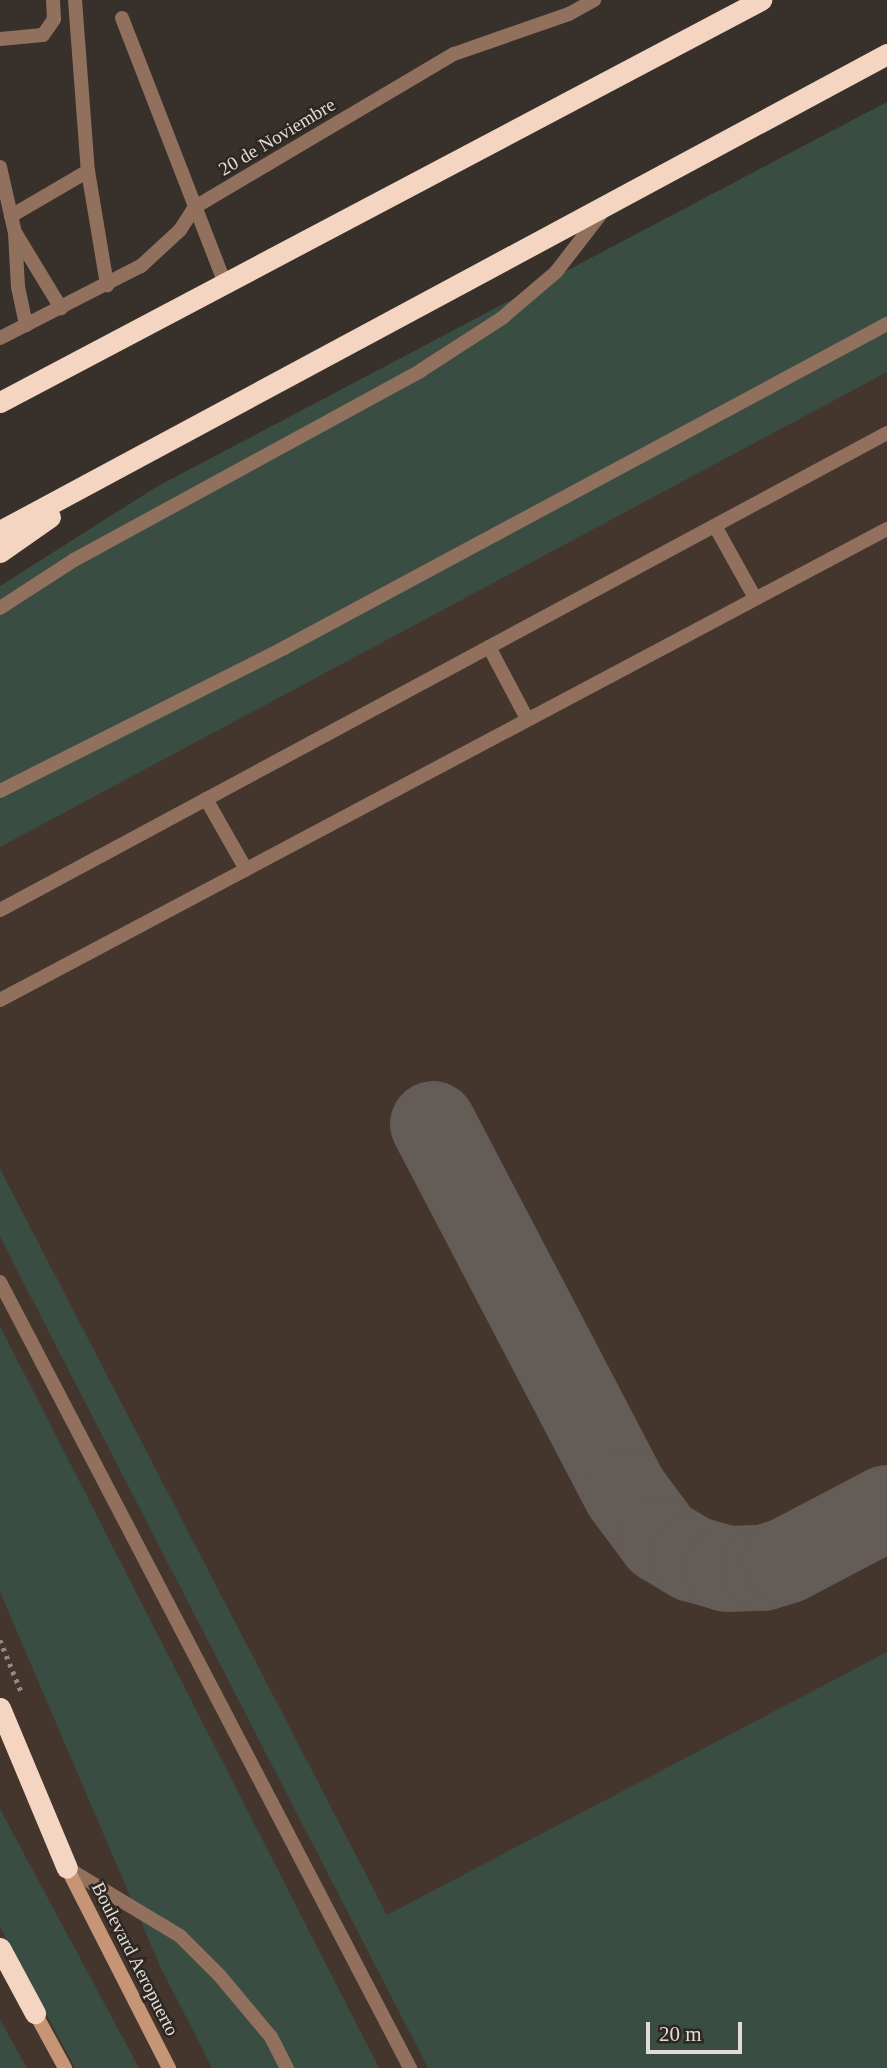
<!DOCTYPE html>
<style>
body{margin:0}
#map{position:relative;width:887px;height:2068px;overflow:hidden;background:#38302b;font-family:Georgia,serif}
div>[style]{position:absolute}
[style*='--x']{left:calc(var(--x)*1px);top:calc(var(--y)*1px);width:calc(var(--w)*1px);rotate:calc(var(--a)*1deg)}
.built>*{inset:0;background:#44352d}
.green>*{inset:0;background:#3a4d43}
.taxiway>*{height:86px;margin:-43px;padding:0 43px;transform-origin:43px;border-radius:43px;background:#635c57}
.path>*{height:4.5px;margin-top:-2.25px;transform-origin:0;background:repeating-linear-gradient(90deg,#908a86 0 3.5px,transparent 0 8.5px)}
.lane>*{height:14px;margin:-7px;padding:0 7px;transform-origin:7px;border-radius:7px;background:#91715e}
.street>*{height:14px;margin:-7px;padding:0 7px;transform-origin:7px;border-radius:7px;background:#91715e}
.secondary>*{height:14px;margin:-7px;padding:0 7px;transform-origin:7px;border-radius:7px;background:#c69575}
.highway>*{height:21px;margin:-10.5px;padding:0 10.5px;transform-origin:10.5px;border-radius:10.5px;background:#f4d5c1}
span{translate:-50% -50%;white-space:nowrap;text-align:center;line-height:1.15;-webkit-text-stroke:5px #2e2621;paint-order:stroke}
.street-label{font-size:19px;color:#e2dcd9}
.scale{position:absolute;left:646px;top:2022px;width:96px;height:32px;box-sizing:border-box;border:4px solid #e2dcd9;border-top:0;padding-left:9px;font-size:21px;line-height:24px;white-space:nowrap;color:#e2dcd9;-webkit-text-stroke:5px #2e2621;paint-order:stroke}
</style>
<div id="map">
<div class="built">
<i style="clip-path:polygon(887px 102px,887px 2068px,0 2068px,0 586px,158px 486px)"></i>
</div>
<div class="green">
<i style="clip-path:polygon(887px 102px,887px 372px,0 847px,0 586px,158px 486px)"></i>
<i style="clip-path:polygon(0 1169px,387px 1915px,887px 1652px,887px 2068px,428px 2068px,0 1237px)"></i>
<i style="clip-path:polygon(0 1326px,379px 2068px,212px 2068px,159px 1964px,0 1592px)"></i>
<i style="clip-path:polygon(0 1809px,139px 2068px,75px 2068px,0 1927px)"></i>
<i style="clip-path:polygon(0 2020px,12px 2041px,27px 2068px,0 2068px)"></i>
</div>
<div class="taxiway">
<i style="--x:433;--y:1124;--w:416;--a:62.4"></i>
<i style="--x:626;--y:1493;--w:59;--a:53.3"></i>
<i style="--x:661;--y:1540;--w:37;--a:31"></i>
<i style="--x:693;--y:1559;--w:35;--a:16"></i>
<i style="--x:727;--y:1569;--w:36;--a:-2"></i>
<i style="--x:763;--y:1568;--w:24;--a:-17"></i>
<i style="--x:786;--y:1561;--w:114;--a:-27.7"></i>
</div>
<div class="path">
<i style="--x:0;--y:1640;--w:55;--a:67.6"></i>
</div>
<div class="lane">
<i style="--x:122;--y:18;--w:284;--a:68.8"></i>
<i style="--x:0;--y:39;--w:43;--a:-5.3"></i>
<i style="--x:43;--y:35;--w:19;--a:-55"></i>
<i style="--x:54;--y:19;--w:19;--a:-93"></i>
<i style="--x:0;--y:167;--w:68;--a:77.2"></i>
<i style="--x:15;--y:233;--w:54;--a:86.8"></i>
<i style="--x:18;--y:287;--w:39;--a:78"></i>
<i style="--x:11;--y:216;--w:89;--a:-30.3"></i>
<i style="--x:16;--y:234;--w:87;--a:58.7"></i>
<i style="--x:715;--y:526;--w:82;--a:60.9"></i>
<i style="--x:489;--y:647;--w:79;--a:62.1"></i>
<i style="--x:206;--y:799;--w:77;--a:60.4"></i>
<i style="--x:0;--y:910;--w:1007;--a:-28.27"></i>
<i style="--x:0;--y:1000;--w:1004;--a:-27.97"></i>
<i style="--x:67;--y:1868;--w:132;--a:31"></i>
<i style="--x:180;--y:1936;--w:57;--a:45"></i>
<i style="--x:220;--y:1976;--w:80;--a:50.1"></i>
<i style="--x:271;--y:2037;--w:35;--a:63"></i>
</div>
<div class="street">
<i style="--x:75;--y:0;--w:171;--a:85.7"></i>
<i style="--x:88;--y:171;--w:116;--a:80.5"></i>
<i style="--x:0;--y:338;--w:158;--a:-27.1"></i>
<i style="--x:141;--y:266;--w:53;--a:-42.7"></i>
<i style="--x:180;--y:230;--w:27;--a:-57"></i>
<i style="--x:195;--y:207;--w:301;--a:-30.6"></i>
<i style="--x:454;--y:54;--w:122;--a:-19.2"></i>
<i style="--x:569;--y:14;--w:29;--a:-29"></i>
<i style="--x:0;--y:608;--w:88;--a:-33"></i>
<i style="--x:74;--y:560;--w:394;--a:-28.6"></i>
<i style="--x:420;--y:371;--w:98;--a:-32.9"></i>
<i style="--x:502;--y:318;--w:71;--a:-40.4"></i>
<i style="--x:556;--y:272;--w:78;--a:-52.3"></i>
<i style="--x:0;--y:791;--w:318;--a:-26.7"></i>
<i style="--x:284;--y:648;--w:685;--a:-28.25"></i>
<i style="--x:0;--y:1282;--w:887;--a:62.45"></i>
</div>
<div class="secondary">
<i style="--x:67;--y:1868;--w:225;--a:63"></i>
<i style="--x:35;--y:2013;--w:63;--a:61.4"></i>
</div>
<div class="highway">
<i style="--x:0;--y:402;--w:861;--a:-27.85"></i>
<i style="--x:0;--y:531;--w:1007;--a:-28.27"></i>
<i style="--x:0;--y:552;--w:61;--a:-35"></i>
<i style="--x:0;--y:1708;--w:173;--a:67.3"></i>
<i style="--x:0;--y:1948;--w:74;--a:61.7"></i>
</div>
<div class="street-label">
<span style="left:277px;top:137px;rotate:-31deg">20 de Noviembre</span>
<span style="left:135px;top:1959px;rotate:63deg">Boulevard Aeropuerto</span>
</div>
<div class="scale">20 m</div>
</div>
